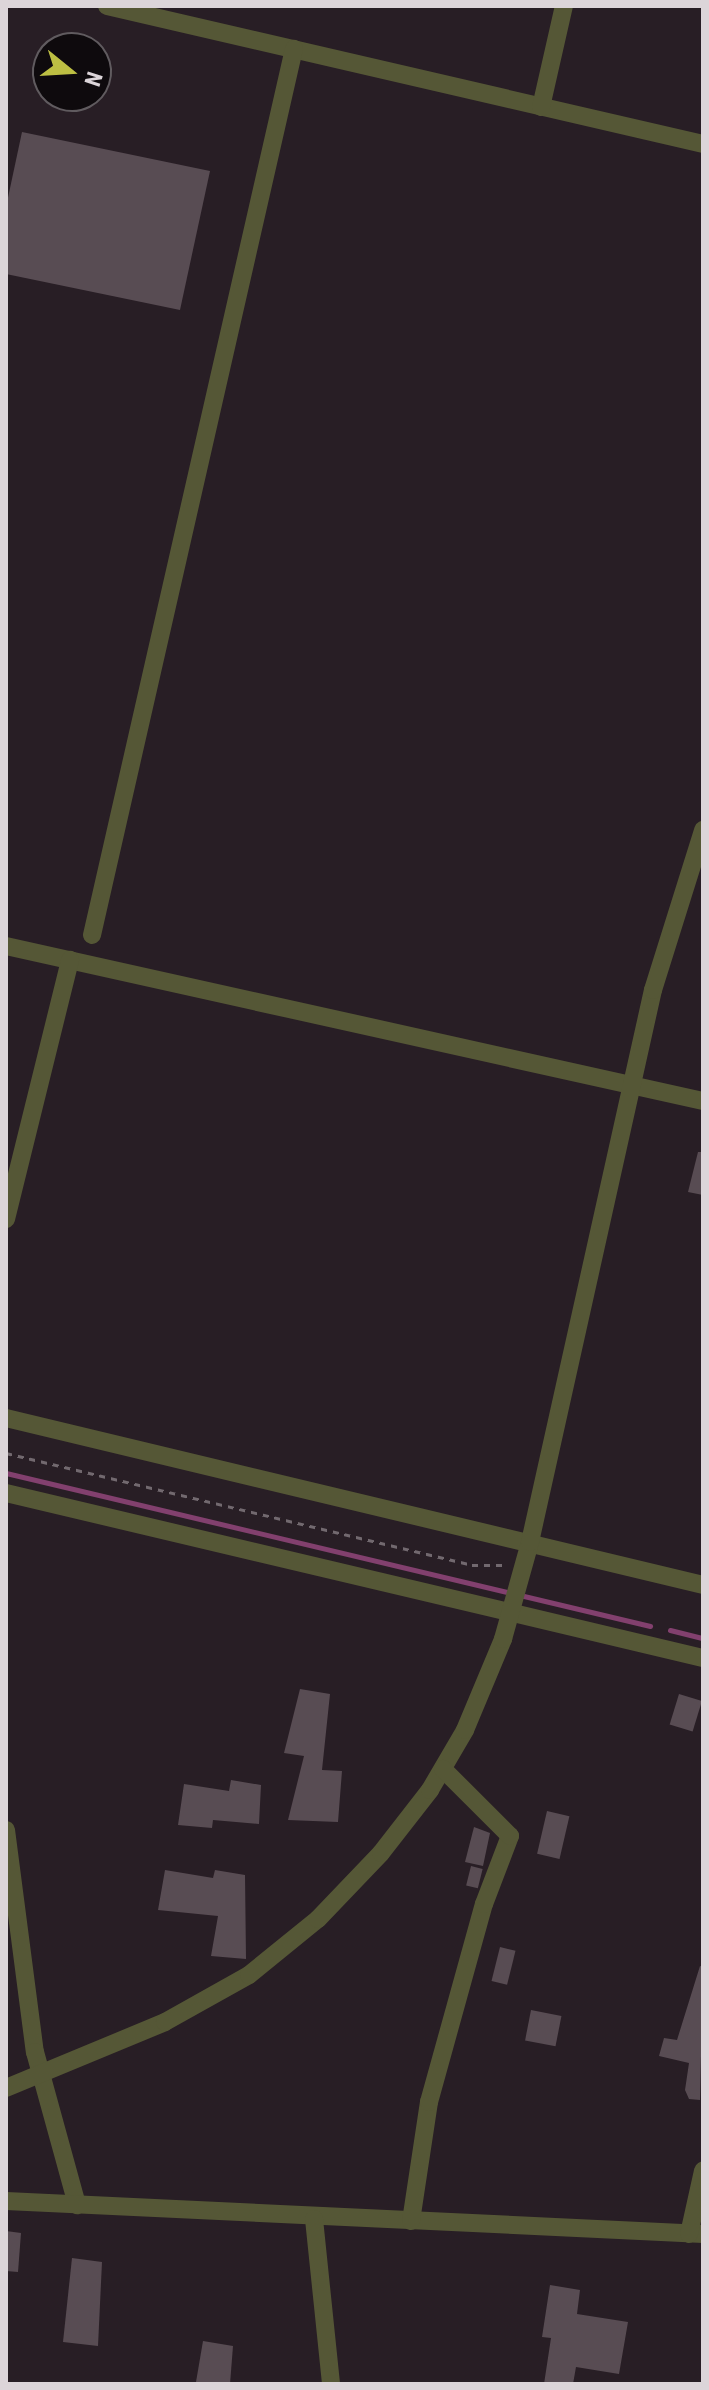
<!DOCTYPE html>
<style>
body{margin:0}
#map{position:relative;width:709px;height:2390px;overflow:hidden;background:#281e25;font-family:"Roboto Condensed",sans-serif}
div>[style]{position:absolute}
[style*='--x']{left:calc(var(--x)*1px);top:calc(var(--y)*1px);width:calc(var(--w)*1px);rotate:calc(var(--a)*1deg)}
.stream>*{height:5px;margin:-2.5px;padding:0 2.5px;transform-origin:2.5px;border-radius:2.5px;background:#82406e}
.building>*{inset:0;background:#584c53;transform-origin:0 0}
.path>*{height:3px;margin-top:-1.5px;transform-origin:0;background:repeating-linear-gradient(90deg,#72696f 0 6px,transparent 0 12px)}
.minor>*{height:18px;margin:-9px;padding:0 9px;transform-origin:9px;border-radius:9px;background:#555736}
span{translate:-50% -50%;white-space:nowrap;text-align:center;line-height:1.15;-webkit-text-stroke:8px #0e0a0d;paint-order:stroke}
.frame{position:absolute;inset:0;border:8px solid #dcd5d9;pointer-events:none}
.north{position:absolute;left:32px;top:32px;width:80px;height:80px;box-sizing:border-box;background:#0e0a0d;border:2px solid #605b5f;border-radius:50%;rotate:108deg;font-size:22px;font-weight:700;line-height:32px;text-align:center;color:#dcd5d9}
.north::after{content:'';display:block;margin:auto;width:28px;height:36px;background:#bdbf43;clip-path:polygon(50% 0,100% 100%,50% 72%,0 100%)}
</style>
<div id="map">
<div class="stream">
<i style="--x:6;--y:1473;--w:662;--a:13.36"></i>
<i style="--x:670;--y:1630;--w:34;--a:14"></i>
</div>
<div class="building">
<i style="clip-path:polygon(22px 132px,210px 171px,180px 310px,6px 274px,6px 207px)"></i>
<i style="clip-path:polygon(698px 1152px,703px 1152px,703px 1195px,688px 1192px)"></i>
<i style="clip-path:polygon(300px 1689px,330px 1694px,322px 1770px,342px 1771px,338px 1822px,288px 1820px,304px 1756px,284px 1753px)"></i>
<i style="left:679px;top:1694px;width:24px;height:32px;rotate:17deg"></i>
<i style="clip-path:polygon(231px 1780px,261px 1785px,259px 1824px,213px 1820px,212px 1828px,178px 1825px,184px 1784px,229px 1791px)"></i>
<i style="left:547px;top:1811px;width:23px;height:44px;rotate:13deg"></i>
<i style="clip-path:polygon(474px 1827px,490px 1833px,483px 1866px,465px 1862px)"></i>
<i style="left:471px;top:1866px;width:12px;height:20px;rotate:14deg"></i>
<i style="clip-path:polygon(165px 1870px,213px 1878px,215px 1870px,245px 1875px,246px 1959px,211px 1956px,218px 1916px,158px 1910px)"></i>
<i style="left:500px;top:1947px;width:16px;height:35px;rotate:14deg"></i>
<i style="clip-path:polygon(700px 1966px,703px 1967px,700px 2100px,689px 2099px,685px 2090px,689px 2063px,659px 2056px,664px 2038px,677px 2040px)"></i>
<i style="left:531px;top:2010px;width:31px;height:31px;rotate:11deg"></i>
<i style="clip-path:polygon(6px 2231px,21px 2233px,18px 2272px,6px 2271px)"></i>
<i style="clip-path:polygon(72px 2258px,102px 2262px,98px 2346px,63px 2342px)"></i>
<i style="clip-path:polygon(550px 2285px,580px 2290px,577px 2314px,628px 2322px,619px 2374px,576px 2367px,573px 2384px,544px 2384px,551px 2338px,542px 2337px)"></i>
<i style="clip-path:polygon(203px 2341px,233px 2346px,230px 2384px,196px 2382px)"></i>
</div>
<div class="path">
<i style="--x:6;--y:1453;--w:479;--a:13.5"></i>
<i style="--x:472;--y:1565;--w:36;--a:0"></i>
</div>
<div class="minor">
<i style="--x:107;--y:6;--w:612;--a:13.04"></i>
<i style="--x:541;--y:107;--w:104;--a:-77.2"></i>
<i style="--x:92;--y:935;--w:909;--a:-77.16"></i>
<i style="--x:6;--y:946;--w:714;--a:12.54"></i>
<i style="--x:6;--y:1219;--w:267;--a:-76.1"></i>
<i style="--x:6;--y:1418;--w:717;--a:13.47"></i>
<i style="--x:6;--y:1493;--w:716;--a:13.32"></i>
<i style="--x:6;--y:1830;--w:224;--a:82.6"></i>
<i style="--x:35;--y:2052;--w:159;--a:74.6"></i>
<i style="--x:6;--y:2088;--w:172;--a:-22.5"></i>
<i style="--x:165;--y:2022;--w:96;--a:-29.2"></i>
<i style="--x:249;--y:1975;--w:89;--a:-39.1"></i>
<i style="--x:318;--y:1919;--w:91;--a:-46.3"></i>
<i style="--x:381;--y:1853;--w:80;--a:-52.1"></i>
<i style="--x:430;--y:1790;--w:69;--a:-59.7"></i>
<i style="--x:465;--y:1730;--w:99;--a:-67.3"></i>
<i style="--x:503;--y:1639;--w:101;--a:-74.4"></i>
<i style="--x:530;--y:1542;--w:566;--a:-77.44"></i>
<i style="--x:653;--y:990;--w:168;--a:-72.6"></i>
<i style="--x:6;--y:2201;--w:698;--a:2.71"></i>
<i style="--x:314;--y:2219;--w:166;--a:84.1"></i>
<i style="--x:411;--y:2221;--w:120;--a:-81.4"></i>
<i style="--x:429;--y:2102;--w:205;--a:-74.5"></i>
<i style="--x:484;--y:1904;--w:73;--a:-69.1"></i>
<i style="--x:510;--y:1836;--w:95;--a:-135"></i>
<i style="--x:689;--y:2234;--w:65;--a:-77.5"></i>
</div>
<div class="frame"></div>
<div class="north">N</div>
</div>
